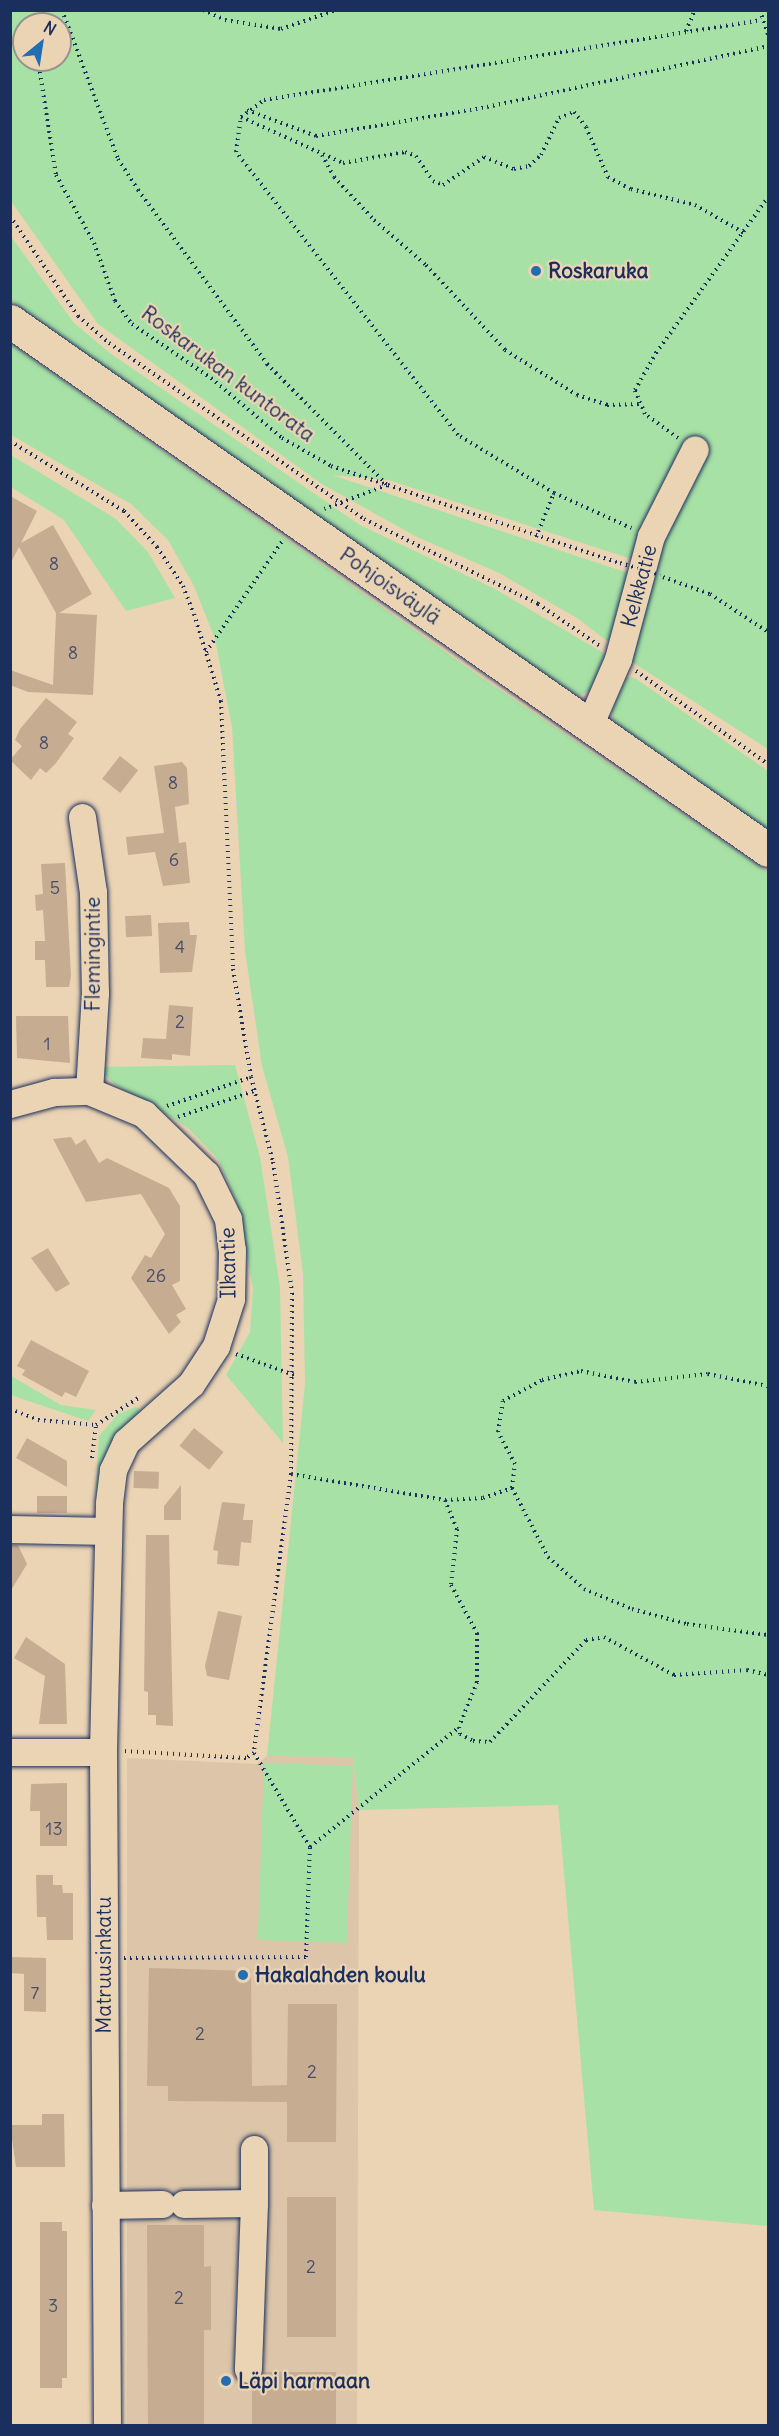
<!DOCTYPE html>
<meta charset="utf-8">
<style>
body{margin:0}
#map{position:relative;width:779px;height:2436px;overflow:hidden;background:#ebd4b3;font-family:Delius,sans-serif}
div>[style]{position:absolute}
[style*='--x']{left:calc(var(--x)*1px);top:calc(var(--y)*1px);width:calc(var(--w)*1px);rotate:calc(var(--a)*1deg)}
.built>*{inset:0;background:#dcc5a8}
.green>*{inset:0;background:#a8e1a5;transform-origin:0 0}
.building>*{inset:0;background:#c6ac91;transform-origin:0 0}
.path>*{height:4px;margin-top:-2px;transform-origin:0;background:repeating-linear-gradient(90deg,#1b2f5e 0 1.5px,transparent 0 6px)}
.roads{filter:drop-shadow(0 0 2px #1b2f5e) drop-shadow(0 0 2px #1b2f5e)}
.minor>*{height:27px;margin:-13.5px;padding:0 13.5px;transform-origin:13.5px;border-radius:13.5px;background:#ebd4b3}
.major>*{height:33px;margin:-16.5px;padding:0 16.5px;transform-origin:16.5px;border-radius:16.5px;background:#ebd4b3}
.path-bridge>*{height:4px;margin-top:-2px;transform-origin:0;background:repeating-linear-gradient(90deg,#1b2f5e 0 1.5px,transparent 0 6px)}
.dots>*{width:16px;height:16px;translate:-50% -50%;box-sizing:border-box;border:3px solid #ebd4b3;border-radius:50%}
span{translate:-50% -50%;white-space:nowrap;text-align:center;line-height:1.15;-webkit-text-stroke:4.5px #ebd4b3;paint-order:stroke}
.number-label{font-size:18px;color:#464e6b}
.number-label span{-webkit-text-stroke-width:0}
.poi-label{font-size:21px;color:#1b2f5e;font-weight:700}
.left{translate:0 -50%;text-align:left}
.street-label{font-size:21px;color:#1b2f5e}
.frame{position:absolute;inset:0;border:12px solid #1b2f5e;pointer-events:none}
.north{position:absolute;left:12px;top:12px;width:60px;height:60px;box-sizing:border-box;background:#ebd4b3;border:2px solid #989291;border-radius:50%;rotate:30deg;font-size:16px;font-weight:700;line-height:24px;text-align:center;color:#1b2f5e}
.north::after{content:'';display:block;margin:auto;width:21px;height:27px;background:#1f6fb2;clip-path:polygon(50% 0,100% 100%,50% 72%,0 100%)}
</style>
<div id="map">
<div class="built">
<i style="clip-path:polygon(267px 1756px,353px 1757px,359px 1810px,357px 2425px,127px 2426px,127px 1758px,257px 1764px)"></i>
</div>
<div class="green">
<i style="clip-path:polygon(evenodd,10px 11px,768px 11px,768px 749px,632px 662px,656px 567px,388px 480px,332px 475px,631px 574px,611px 644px,577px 618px,499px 573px,415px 536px,322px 484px,98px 324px,11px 201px,10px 11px,24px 24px,60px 24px,60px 60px,24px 60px,24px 24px)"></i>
<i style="clip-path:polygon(10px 235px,74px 323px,110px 353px,360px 525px,495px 589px,602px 652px,609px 662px,594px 689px,578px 696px,568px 692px,11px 301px)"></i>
<i style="clip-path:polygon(10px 343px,475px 673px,768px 872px,768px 2226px,594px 2210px,558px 1805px,359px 1810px,353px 1757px,267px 1756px,305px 1384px,303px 1274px,288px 1157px,262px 1066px,245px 951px,232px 727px,215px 639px,194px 586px,168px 540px,131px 504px,11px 435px)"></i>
<i style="clip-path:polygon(11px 455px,116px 519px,148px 552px,175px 598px,126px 611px,64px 520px,11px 487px)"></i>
<i style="clip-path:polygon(627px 677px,635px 678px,768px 771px,768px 832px,621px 730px,613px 720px,612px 709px)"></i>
<i style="clip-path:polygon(235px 1065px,260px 1157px,280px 1287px,283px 1443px,226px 1375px,250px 1332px,253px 1288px,237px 1203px,218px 1159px,187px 1127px,114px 1084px,97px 1067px)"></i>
<i style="clip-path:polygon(11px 1376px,61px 1405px,96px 1410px,88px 1421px,16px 1397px,11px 1394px)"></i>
<i style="clip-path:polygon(136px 1407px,142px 1412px,102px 1492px,96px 1491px,99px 1436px,118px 1414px)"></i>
<i style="left:264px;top:1763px;width:89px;height:177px;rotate:2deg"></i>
</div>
<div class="building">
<i style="clip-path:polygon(10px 496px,37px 511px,21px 543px,53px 525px,92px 594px,59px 613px,97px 615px,93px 695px,28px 692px,10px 685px,10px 670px,53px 685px,56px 613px,19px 547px,10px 564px)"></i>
<i style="clip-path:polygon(46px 698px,77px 722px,68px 734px,74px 738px,56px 763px,46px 773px,40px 768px,31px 780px,10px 760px,22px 746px,15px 740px,20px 729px)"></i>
<i style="left:120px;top:756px;width:23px;height:29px;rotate:38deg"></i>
<i style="clip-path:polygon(182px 762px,187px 768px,189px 804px,175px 807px,179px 843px,186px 842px,190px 883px,163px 886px,155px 852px,128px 855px,126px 837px,164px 833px,154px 766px)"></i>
<i style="clip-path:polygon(65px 863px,71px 976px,69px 987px,46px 987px,45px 960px,35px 960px,35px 941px,45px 941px,43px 910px,36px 911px,35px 895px,43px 894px,41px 864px)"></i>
<i style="left:151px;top:915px;width:21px;height:26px;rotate:87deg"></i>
<i style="clip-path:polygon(189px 922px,190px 935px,197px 935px,192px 972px,160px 973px,158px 923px)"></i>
<i style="clip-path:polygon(169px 1005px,193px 1007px,190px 1056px,172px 1054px,172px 1060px,141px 1058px,143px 1038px,166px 1039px)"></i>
<i style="clip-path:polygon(16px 1016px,68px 1016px,70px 1063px,17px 1058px)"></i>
<i style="clip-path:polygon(71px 1137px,76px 1145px,85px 1139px,99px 1163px,107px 1158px,169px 1188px,180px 1206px,180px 1281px,172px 1285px,186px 1309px,176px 1315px,181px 1322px,169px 1334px,131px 1278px,145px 1255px,151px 1258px,165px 1234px,141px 1194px,86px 1202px,53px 1139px)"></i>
<i style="clip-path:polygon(48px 1248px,70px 1284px,56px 1292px,31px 1258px)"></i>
<i style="clip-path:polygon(31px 1340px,89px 1371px,76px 1397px,65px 1392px,62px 1397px,22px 1375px,25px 1370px,17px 1366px)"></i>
<i style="left:194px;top:1428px;width:38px;height:23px;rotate:39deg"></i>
<i style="clip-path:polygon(27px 1438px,67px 1461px,67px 1487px,16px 1458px)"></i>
<i style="left:134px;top:1471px;width:25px;height:17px;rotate:2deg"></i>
<i style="clip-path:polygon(181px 1485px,181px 1520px,164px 1520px,164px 1506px)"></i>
<i style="left:37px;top:1496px;width:30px;height:17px"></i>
<i style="clip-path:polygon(222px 1502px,245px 1504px,243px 1520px,253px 1520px,251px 1543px,241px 1542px,239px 1566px,217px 1564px,218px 1551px,213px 1550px)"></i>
<i style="clip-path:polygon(146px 1535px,169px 1535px,173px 1726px,156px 1725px,156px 1715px,148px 1715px,148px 1692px,144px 1691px)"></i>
<i style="clip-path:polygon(10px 1545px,18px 1545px,27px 1564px,10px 1592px)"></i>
<i style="clip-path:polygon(218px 1611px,242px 1616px,229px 1680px,207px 1676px,205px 1666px)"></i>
<i style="clip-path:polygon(26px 1637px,65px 1664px,67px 1724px,39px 1724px,45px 1676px,14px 1658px)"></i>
<i style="clip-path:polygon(67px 1783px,67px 1846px,40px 1846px,40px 1811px,30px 1811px,31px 1784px)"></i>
<i style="clip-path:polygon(36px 1875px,53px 1875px,53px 1885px,62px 1885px,63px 1893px,73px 1893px,73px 1940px,47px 1940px,46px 1917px,37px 1917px)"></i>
<i style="clip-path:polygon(10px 1957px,46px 1958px,46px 2012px,24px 2011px,24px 1974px,10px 1973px)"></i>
<i style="clip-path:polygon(149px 1968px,251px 1971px,252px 2086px,287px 2085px,288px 2004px,337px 2004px,336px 2142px,287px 2142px,287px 2102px,168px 2101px,168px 2086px,147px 2086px)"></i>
<i style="clip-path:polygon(42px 2114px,64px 2114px,65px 2167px,16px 2167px,10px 2125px,42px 2125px)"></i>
<i style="left:287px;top:2197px;width:49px;height:140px"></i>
<i style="clip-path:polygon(40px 2222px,62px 2222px,62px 2231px,67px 2231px,67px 2378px,62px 2378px,62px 2388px,40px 2388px)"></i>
<i style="clip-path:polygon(147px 2225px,204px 2225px,204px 2267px,211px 2266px,211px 2330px,204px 2330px,204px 2426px,148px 2426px)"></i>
<i style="clip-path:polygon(263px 2372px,336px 2372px,336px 2426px,252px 2426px,252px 2384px)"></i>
</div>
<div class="path">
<i style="--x:62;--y:10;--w:159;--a:69.4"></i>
<i style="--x:118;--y:159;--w:37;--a:57"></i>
<i style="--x:138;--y:190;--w:217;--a:53.4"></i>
<i style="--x:267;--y:364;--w:170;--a:45.2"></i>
<i style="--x:387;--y:485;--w:67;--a:159.1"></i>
<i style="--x:203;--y:10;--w:24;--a:24"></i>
<i style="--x:225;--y:20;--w:57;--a:9.1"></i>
<i style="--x:281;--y:29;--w:58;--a:-19.1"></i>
<i style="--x:760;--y:10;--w:26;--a:72"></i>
<i style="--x:39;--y:24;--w:15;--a:-74"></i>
<i style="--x:686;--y:31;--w:23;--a:-67"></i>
<i style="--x:38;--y:60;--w:116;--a:81.1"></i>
<i style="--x:56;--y:175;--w:78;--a:60.8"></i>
<i style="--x:94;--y:243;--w:62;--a:70.1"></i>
<i style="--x:115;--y:301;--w:29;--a:54"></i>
<i style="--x:132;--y:324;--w:96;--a:34.4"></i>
<i style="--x:211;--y:378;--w:93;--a:40.2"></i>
<i style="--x:282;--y:438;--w:56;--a:29.7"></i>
<i style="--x:331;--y:466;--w:305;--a:18.6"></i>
<i style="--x:247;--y:110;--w:74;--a:20.6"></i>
<i style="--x:316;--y:136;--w:173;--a:-9.6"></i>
<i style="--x:487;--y:107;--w:288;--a:-12.2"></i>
<i style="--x:241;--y:117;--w:112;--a:24.3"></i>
<i style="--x:343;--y:163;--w:63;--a:-10.1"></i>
<i style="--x:405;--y:152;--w:12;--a:20"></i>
<i style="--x:416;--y:156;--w:30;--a:56"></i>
<i style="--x:433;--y:181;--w:11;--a:22"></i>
<i style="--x:443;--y:185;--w:50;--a:-34.3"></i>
<i style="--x:484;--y:157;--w:32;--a:22"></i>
<i style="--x:514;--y:169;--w:15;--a:-11"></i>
<i style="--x:529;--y:166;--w:16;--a:-43"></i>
<i style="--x:541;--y:155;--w:41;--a:-64.1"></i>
<i style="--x:559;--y:118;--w:16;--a:-22"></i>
<i style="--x:574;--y:112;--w:19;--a:51"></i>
<i style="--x:586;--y:127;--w:55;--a:66.3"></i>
<i style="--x:608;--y:177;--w:26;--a:28"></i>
<i style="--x:631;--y:189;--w:66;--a:14"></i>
<i style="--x:695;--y:205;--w:56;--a:29.7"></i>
<i style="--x:322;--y:155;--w:25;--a:61"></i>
<i style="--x:334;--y:177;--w:59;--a:47.1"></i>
<i style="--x:374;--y:220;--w:69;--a:40.9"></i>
<i style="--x:426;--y:265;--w:116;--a:47.1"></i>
<i style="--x:505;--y:350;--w:85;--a:32"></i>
<i style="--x:577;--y:395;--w:32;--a:18"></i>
<i style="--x:607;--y:405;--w:32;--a:-2"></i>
<i style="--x:10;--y:216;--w:121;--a:55.8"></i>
<i style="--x:78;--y:316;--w:41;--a:41.1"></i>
<i style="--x:109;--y:343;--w:310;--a:34.6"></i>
<i style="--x:364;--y:519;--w:194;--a:26"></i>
<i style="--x:538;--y:604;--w:75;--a:34.1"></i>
<i style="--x:678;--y:438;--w:41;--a:-144"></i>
<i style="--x:645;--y:414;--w:26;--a:-113"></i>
<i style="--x:635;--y:390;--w:43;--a:-60.4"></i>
<i style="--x:656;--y:353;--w:192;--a:-54.3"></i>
<i style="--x:10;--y:441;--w:134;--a:31.6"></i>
<i style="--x:124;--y:511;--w:49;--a:47.5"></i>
<i style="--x:157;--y:547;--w:47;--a:56.3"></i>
<i style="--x:183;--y:586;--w:30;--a:69"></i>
<i style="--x:194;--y:614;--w:91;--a:72.8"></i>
<i style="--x:221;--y:701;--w:268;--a:87.4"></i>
<i style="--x:233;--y:969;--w:109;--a:80.5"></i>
<i style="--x:251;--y:1077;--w:88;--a:75.5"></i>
<i style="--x:273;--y:1162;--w:132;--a:81.7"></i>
<i style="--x:292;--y:1293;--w:181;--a:90.3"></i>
<i style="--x:291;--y:1474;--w:281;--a:97.6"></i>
<i style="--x:254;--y:1753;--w:9;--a:148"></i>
<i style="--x:246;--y:1758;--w:123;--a:-176.7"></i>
<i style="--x:554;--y:493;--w:85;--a:24.4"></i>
<i style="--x:536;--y:537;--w:48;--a:-67.8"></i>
<i style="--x:554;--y:493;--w:112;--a:-148.9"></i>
<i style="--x:458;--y:435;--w:360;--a:-128.1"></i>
<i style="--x:236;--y:152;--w:35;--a:-82"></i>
<i style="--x:241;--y:117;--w:29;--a:-36"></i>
<i style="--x:264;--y:100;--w:504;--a:-9.13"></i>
<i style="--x:663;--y:577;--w:50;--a:19.9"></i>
<i style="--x:710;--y:594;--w:69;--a:33.2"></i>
<i style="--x:206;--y:652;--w:136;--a:-55.5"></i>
<i style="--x:636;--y:671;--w:161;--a:35.2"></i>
<i style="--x:167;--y:1106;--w:89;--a:-19"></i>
<i style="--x:178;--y:1117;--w:80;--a:-18.9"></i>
<i style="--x:236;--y:1354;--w:62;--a:19.9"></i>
<i style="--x:10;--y:1409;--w:30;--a:21"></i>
<i style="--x:38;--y:1420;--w:58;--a:4.9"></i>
<i style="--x:92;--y:1458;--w:33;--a:-83"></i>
<i style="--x:96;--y:1425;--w:52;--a:-32.5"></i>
<i style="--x:291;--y:1474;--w:156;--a:9.6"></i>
<i style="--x:445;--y:1500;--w:38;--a:-3"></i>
<i style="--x:483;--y:1498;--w:31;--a:-19"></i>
<i style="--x:512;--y:1488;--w:24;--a:-83"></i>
<i style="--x:515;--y:1464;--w:36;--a:-118"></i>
<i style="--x:498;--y:1432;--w:31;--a:-81"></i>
<i style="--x:503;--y:1401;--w:44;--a:-28.3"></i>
<i style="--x:542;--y:1380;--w:40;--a:-13"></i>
<i style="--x:581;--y:1371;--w:55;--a:11.5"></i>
<i style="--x:635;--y:1382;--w:73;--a:-6.3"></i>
<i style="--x:708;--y:1374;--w:61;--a:11.3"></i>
<i style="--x:512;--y:1488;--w:78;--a:62.4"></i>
<i style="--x:548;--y:1557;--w:48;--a:41.6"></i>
<i style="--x:584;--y:1589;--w:52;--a:22.6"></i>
<i style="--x:632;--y:1609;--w:57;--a:15.3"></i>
<i style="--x:687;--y:1624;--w:82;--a:7.7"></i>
<i style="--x:445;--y:1500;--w:31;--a:68"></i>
<i style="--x:457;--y:1529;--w:56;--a:96.1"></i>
<i style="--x:451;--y:1585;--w:55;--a:61.6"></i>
<i style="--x:477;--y:1633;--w:49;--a:90"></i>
<i style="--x:477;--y:1682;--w:48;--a:111.8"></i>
<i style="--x:459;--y:1727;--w:7;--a:82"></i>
<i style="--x:460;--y:1734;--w:15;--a:28"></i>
<i style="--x:473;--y:1741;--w:17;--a:3"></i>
<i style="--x:490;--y:1742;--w:140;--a:-46.7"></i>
<i style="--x:586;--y:1640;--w:18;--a:-9"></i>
<i style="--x:604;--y:1637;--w:80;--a:28.5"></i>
<i style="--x:674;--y:1675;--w:73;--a:-3.9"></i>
<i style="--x:747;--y:1670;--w:22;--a:13"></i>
<i style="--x:310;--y:1847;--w:191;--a:-38.8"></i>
<i style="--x:124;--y:1958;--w:182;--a:-0.3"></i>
<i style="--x:306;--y:1957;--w:110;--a:-87.9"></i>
<i style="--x:310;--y:1847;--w:109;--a:-120.8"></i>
</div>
<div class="roads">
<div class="minor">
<i style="--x:589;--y:726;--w:73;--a:-66.6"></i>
<i style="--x:618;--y:659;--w:127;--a:-75"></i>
<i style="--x:651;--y:536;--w:97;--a:-63.2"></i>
<i style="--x:82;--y:817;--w:76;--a:81.7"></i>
<i style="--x:93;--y:892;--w:101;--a:88.9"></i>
<i style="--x:95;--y:993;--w:98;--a:93.5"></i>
<i style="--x:10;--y:1104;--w:46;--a:-15.3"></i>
<i style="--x:54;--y:1092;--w:35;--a:-2"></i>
<i style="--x:89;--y:1091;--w:60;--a:22.7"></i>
<i style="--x:144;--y:1114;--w:86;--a:44.1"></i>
<i style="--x:206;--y:1174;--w:50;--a:63.9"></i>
<i style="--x:228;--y:1219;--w:31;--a:83"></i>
<i style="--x:232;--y:1250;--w:49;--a:91.2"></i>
<i style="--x:231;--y:1299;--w:49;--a:107.7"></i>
<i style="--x:216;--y:1346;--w:45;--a:123.3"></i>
<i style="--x:191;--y:1384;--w:87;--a:138.3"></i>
<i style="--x:126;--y:1442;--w:31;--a:115"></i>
<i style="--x:113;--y:1470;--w:34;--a:97"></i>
<i style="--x:109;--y:1504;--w:248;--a:91.4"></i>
<i style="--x:103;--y:1752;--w:674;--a:89.66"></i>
<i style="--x:10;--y:1529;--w:98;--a:1.2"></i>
<i style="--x:10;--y:1752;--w:93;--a:0"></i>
<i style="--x:254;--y:2203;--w:54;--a:-90"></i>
<i style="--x:184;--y:2204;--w:70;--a:-0.8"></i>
<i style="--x:254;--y:2203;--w:166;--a:92.1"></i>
<i style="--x:105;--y:2205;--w:57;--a:-1"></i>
</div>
<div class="major">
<i style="--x:10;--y:321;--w:924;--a:34.91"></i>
</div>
</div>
<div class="path-bridge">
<i style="--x:620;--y:563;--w:42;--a:16.7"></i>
</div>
<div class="dots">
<i style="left:536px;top:271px;background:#1f6fb2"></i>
<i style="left:243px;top:1975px;background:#1f6fb2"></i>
<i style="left:226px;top:2381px;background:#1f6fb2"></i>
</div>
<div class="number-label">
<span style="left:54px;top:564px">8</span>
<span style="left:73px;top:653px">8</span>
<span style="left:44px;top:743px">8</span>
<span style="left:173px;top:783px">8</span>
<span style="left:174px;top:860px">6</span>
<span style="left:55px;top:888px">5</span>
<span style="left:180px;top:947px">4</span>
<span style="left:180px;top:1022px">2</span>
<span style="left:47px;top:1044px">1</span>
<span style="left:156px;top:1276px">26</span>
<span style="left:54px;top:1829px">13</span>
<span style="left:35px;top:1993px">7</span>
<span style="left:200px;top:2034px">2</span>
<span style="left:312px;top:2072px">2</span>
<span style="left:311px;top:2267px">2</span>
<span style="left:179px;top:2298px">2</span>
<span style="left:53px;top:2306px">3</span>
</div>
<div class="poi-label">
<span class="left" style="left:548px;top:271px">Roskaruka</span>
<span class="left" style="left:255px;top:1975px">Hakalahden koulu</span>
<span class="left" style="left:238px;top:2381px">Läpi harmaan</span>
</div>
<div class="street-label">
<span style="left:228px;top:374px;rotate:37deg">Roskarukan kuntorata</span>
<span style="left:390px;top:586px;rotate:35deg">Pohjoisväylä</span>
<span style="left:639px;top:586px;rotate:-75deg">Kelkkatie</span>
<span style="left:93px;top:954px;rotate:-90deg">Flemingintie</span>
<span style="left:228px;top:1263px;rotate:-91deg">Ilkantie</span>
<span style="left:104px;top:1965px;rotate:-90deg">Matruusinkatu</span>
</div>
<div class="frame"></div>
<div class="north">N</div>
</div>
